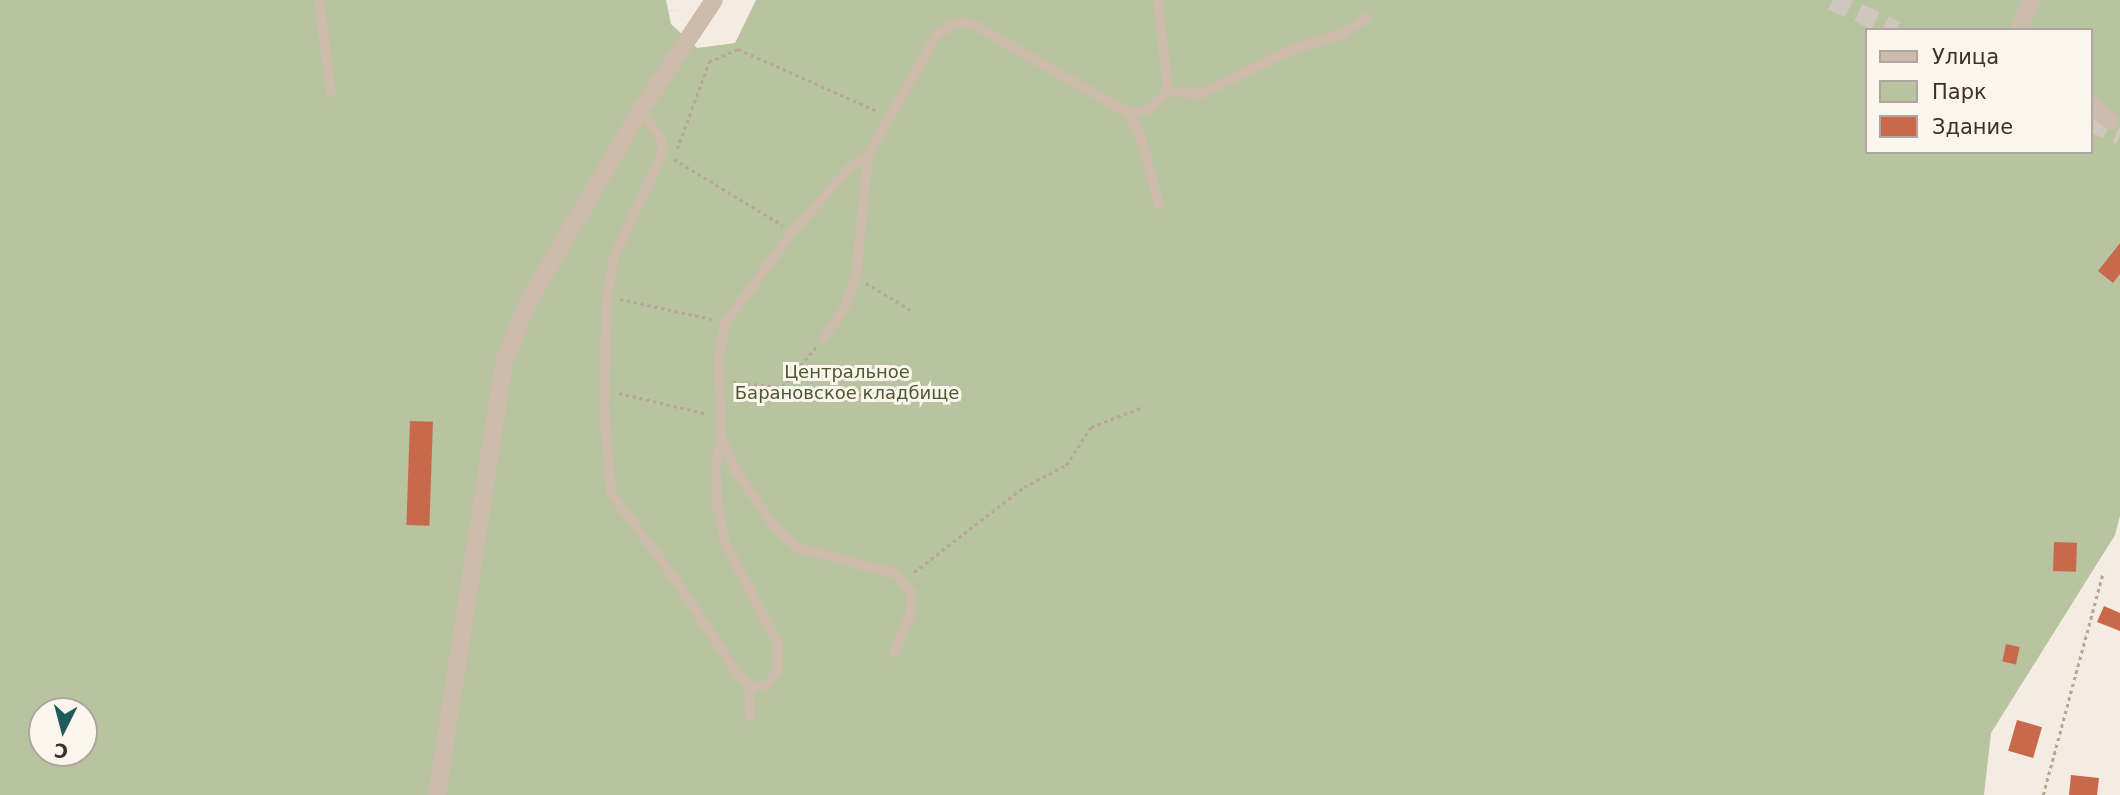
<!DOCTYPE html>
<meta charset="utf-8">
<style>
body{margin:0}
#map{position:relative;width:2120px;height:795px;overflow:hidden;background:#f4ebe1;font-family:"DejaVu Sans",sans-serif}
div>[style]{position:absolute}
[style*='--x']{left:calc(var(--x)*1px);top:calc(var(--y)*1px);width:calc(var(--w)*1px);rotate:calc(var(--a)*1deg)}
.green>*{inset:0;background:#b8c4a0}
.building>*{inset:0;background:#c8694b;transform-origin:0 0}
.trunk-tunnel>*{height:19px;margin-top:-9.5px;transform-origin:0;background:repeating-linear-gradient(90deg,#cfc6bd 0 19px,transparent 0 29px)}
.path>*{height:2.5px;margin-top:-1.25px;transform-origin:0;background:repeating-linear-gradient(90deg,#b9a596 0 3.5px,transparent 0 7px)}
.service>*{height:10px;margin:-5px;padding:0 5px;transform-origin:5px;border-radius:5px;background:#cdbbac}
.minor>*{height:18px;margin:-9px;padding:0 9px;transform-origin:9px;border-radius:9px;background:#cdbbac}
.tertiary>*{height:18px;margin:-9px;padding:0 9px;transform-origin:9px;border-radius:9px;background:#cdbbac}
span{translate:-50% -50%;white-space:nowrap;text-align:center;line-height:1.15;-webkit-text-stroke:6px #fbf5ee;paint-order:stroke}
.park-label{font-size:18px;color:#4a5a2e}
.legend{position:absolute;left:1865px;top:28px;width:228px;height:126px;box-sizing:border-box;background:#fbf5ee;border:2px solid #aea6a0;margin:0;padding:9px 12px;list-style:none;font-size:21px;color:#3b302b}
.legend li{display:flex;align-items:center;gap:14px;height:35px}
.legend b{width:35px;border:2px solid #aea6a0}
.north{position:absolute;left:28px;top:697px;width:70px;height:70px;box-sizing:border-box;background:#fbf5ee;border:2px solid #aea6a0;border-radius:50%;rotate:186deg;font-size:19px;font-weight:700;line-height:28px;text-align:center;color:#3b302b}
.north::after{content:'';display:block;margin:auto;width:24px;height:32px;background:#1f5a5e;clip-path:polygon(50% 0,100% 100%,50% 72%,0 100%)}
</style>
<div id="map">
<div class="green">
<i style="clip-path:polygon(evenodd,0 0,666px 0,671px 24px,697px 48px,735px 43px,756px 0,2120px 0,2120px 516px,2115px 535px,1991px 733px,1984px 795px,0 795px,0 0,1866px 30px,2090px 30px,2090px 152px,1866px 152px,1866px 30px,0 0,42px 711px,84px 711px,84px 753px,42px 753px,42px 711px)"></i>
</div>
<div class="building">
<i style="clip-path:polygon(2120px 243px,2120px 274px,2113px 283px,2098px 271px)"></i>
<i style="left:410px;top:421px;width:23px;height:104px;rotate:2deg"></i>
<i style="left:2054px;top:542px;width:23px;height:29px;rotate:2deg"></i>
<i style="clip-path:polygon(2104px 606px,2120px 613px,2120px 631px,2097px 622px)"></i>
<i style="left:2006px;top:644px;width:14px;height:18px;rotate:12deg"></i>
<i style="left:2017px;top:720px;width:26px;height:32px;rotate:16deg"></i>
<i style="clip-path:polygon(2071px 775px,2099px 778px,2097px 795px,2069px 795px)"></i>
</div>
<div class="trunk-tunnel">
<i style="--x:1832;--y:0;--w:71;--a:25.1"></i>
<i style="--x:2090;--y:121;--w:33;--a:25"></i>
</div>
<div class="path">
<i style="--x:677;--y:149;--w:93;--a:-69.8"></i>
<i style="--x:709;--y:62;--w:32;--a:-24"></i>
<i style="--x:738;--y:49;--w:152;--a:24"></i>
<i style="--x:674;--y:159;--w:127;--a:31.4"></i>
<i style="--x:866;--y:283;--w:52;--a:31"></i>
<i style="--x:620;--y:299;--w:94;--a:12.3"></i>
<i style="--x:733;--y:382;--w:158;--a:5.8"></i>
<i style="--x:782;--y:387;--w:52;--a:-49.6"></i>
<i style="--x:619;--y:393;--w:91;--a:13.3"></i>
<i style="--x:914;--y:572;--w:139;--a:-37.7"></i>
<i style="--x:1024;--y:487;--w:47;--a:-27.6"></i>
<i style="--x:1066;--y:465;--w:45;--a:-56.7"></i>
<i style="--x:1091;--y:427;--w:56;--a:-21"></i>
<i style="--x:2043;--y:795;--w:231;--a:-74.9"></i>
</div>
<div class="service">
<i style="--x:319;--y:0;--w:93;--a:82.6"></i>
<i style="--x:1168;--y:91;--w:33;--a:5"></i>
<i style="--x:1201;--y:94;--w:105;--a:-26.1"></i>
<i style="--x:1295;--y:48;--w:50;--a:-16.3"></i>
<i style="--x:1343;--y:34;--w:29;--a:-35"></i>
<i style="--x:640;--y:111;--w:36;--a:52"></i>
<i style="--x:662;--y:139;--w:13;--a:86"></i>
<i style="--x:663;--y:152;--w:116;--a:115"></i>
<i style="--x:614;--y:257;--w:40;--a:100"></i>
<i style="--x:607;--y:296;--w:114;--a:91.5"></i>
<i style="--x:604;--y:410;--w:83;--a:85.2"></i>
<i style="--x:611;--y:493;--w:104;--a:53.2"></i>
<i style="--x:673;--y:576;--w:120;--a:56.6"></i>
<i style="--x:739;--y:676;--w:16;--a:45"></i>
<i style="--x:750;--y:687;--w:17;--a:-3"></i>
<i style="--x:767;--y:686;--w:18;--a:-56"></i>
<i style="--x:777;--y:671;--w:28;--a:-88"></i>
<i style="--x:778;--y:643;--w:113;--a:-117.9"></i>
<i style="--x:725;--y:543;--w:42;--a:-101"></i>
<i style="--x:717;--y:502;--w:35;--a:-92"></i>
<i style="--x:716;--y:467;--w:28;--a:-80"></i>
<i style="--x:721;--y:439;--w:85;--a:-91.3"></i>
<i style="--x:719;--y:354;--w:33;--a:-78"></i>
<i style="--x:726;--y:322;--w:113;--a:-53.6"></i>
<i style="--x:793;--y:231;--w:85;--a:-47.9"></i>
<i style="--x:850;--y:168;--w:22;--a:-36"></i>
<i style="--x:868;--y:155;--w:139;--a:-60.3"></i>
<i style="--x:937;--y:34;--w:21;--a:-31"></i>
<i style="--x:955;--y:23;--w:14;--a:-4"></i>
<i style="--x:969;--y:22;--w:183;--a:29.8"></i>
<i style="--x:1128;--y:113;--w:21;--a:-8"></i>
<i style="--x:1149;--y:110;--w:27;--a:-45"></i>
<i style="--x:1168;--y:91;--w:92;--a:-96.3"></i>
<i style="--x:1128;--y:113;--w:24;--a:60"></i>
<i style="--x:1140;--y:134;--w:73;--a:75"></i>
<i style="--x:824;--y:338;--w:37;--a:-56"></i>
<i style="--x:845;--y:307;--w:32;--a:-70"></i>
<i style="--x:856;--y:277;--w:123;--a:-84.4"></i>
<i style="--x:722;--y:439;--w:35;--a:66"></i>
<i style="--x:736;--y:471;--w:67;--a:55.4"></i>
<i style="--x:774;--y:526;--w:33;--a:43"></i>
<i style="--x:798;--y:548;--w:102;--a:14.7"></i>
<i style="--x:897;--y:574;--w:23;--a:52"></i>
<i style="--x:911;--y:592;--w:21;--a:90"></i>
<i style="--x:911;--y:613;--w:43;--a:113"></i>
<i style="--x:750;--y:687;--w:30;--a:90"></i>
</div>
<div class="minor">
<i style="--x:2019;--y:30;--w:32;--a:-68"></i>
<i style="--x:2090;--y:104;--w:26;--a:40"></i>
</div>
<div class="tertiary">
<i style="--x:437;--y:795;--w:438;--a:-81.2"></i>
<i style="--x:504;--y:362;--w:62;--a:-68.4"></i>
<i style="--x:527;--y:304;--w:224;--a:-59.7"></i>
<i style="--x:640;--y:111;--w:133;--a:-56.3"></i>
</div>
<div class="park-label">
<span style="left:847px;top:383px">Центральное<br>Барановское кладбище</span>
</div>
<ul class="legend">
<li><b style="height:9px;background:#cdbbac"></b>Улица</li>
<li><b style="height:19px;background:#b8c4a0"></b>Парк</li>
<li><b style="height:19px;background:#c8694b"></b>Здание</li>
</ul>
<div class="north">С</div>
</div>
